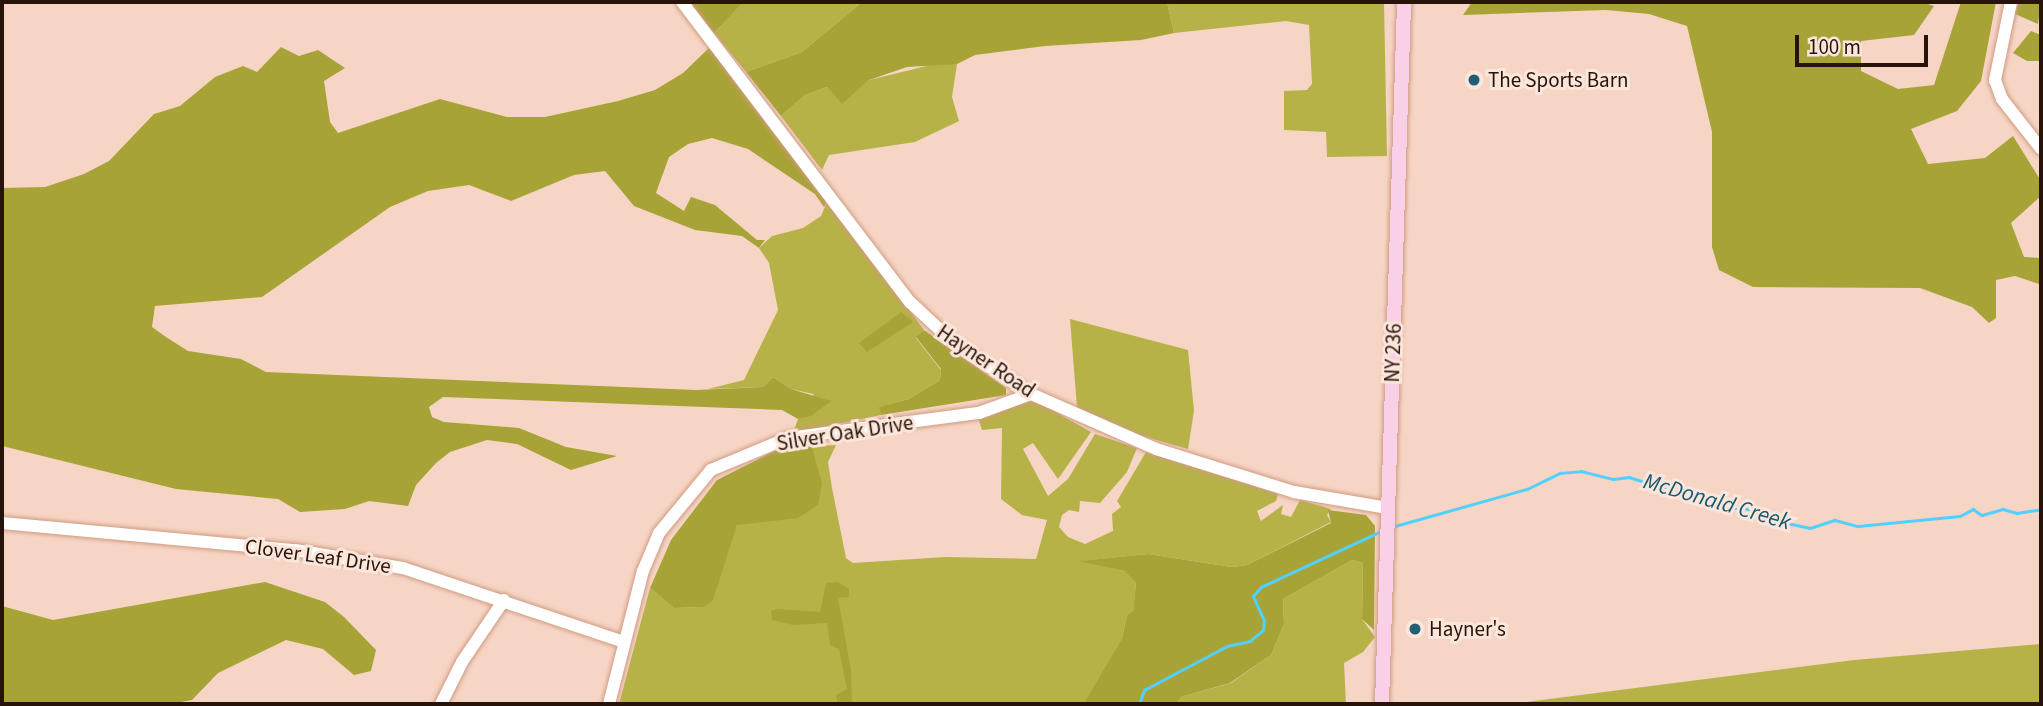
<!DOCTYPE html>
<style>
body{margin:0}
#map{position:relative;width:2043px;height:706px;overflow:hidden;background:#f7d5c5;font-family:"Source Sans 3",sans-serif}
div>[style]{position:absolute}
[style*='--x']{left:calc(var(--x)*1px);top:calc(var(--y)*1px);width:calc(var(--w)*1px);rotate:calc(var(--a)*1deg)}
.green>*{inset:0;background:#b7b248}
.forest>*{inset:0;background:#a8a337}
.stream>*{height:2.5px;margin:-1.25px;padding:0 1.25px;transform-origin:1.25px;border-radius:1.25px;background:#52d0ff}
.roads{filter:drop-shadow(0 0 2px #d09b81) drop-shadow(0 0 2px #d09b81)}
.minor>*{height:12px;margin:-6px;padding:0 6px;transform-origin:6px;border-radius:6px;background:#fff}
.major>*{height:14px;margin:-7px;padding:0 7px;transform-origin:7px;border-radius:7px;background:#fad0e6}
.dots>*{width:19px;height:19px;translate:-50% -50%;box-sizing:border-box;border:4px solid #fce5da;border-radius:50%}
span{translate:-50% -50%;white-space:nowrap;text-align:center;line-height:1.15;-webkit-text-stroke:6px #fce5da;paint-order:stroke}
.poi-label{font-size:21px;color:#27130a}
.left{translate:0 -50%;text-align:left}
.street-label{font-size:21px;color:#27130a}
.water-label{font-size:23px;color:#165a72;font-style:italic}
.frame{position:absolute;inset:0;border:4px solid #27130a;pointer-events:none}
.scale{position:absolute;left:1795px;top:35px;width:133px;height:32px;box-sizing:border-box;border:4px solid #27130a;border-top:0;padding-left:9px;font-size:21px;line-height:24px;white-space:nowrap;color:#27130a;-webkit-text-stroke:5px #fce5da;paint-order:stroke}
</style>
<div id="map">
<div class="green">
<i style="clip-path:polygon(744px 2px,862px 2px,802px 52px,746px 72px,714px 33px)"></i>
<i style="clip-path:polygon(1167px 2px,1384px 2px,1387px 156px,1327px 157px,1326px 132px,1284px 130px,1284px 91px,1307px 90px,1312px 84px,1309px 25px,1286px 21px,1174px 33px)"></i>
<i style="clip-path:polygon(943px 62px,957px 64px,952px 97px,959px 121px,915px 142px,829px 155px,822px 170px,781px 116px,805px 95px,827px 87px,842px 103px,869px 80px)"></i>
<i style="clip-path:polygon(828px 200px,924px 330px,916px 338px,941px 370px,940px 380px,909px 399px,880px 407px,881px 415px,793px 433px,798px 419px,820px 409px,813px 394px,791px 389px,773px 377px,763px 387px,708px 389px,744px 380px,778px 310px,769px 263px,759px 248px,772px 236px,803px 228px,821px 216px)"></i>
<i style="clip-path:polygon(1070px 319px,1188px 350px,1194px 411px,1188px 449px,1142px 436px,1077px 407px)"></i>
<i style="clip-path:polygon(1023px 401px,1036px 401px,1091px 432px,1058px 479px,1033px 443px,1023px 449px,1048px 496px,1068px 479px,1095px 434px,1137px 448px,1127px 472px,1100px 503px,1080px 501px,1079px 512px,1069px 510px,1062px 515px,1059px 527px,1068px 537px,1085px 544px,1113px 531px,1112px 514px,1121px 507px,1117px 501px,1146px 452px,1278px 494px,1276px 501px,1257px 511px,1261px 521px,1283px 505px,1281px 514px,1291px 517px,1300px 500px,1331px 509px,1327px 515px,1331px 522px,1247px 565px,1232px 567px,1148px 554px,1082px 561px,1124px 571px,1136px 583px,1133px 612px,1127px 615px,1122px 638px,1083px 704px,619px 704px,650px 588px,674px 608px,704px 607px,737px 525px,821px 484px,812px 446px,836px 445px,828px 462px,832px 488px,846px 558px,853px 563px,945px 557px,1036px 559px,1047px 520px,1022px 515px,1001px 499px,1002px 428px,982px 430px,979px 421px,980px 416px)"></i>
<i style="clip-path:polygon(1352px 560px,1363px 563px,1362px 619px,1375px 637px,1363px 652px,1344px 663px,1346px 704px,1176px 704px,1181px 697px,1231px 683px,1271px 655px,1284px 624px,1283px 599px)"></i>
<i style="clip-path:polygon(2041px 644px,2041px 704px,1511px 704px,1854px 660px)"></i>
</div>
<div class="forest">
<i style="clip-path:polygon(690px 2px,744px 2px,714px 33px)"></i>
<i style="clip-path:polygon(862px 2px,1167px 2px,1174px 33px,1141px 40px,1045px 46px,975px 55px,957px 64px,907px 67px,869px 80px,842px 104px,827px 87px,805px 95px,781px 116px,746px 72px,802px 52px)"></i>
<i style="clip-path:polygon(1472px 2px,1921px 2px,1934px 6px,1914px 35px,1861px 41px,1861px 71px,1898px 89px,1934px 85px,1961px 2px,1996px 2px,1981px 81px,1957px 111px,1911px 129px,1928px 164px,1985px 158px,2013px 136px,2041px 181px,2041px 196px,2011px 223px,2024px 257px,2041px 258px,2041px 298px,2039px 284px,2015px 276px,1996px 280px,1996px 318px,1989px 323px,1972px 307px,1920px 288px,1753px 287px,1719px 270px,1712px 247px,1712px 132px,1687px 26px,1649px 14px,1606px 10px,1463px 15px)"></i>
<i style="clip-path:polygon(2019px 2px,2041px 2px,2038px 24px,2015px 14px)"></i>
<i style="clip-path:polygon(2031px 31px,2041px 35px,2041px 61px,2027px 61px,2013px 53px)"></i>
<i style="clip-path:polygon(281px 47px,299px 56px,318px 50px,345px 68px,324px 81px,330px 122px,338px 133px,440px 99px,507px 117px,545px 117px,618px 101px,655px 90px,683px 73px,710px 47px,828px 200px,824px 207px,815px 194px,748px 149px,712px 138px,688px 144px,669px 157px,656px 193px,684px 211px,691px 197px,715px 205px,757px 240px,765px 240px,759px 248px,742px 236px,695px 230px,634px 206px,605px 171px,574px 175px,511px 201px,469px 185px,428px 191px,390px 207px,262px 297px,155px 306px,152px 327px,166px 337px,188px 351px,241px 359px,266px 372px,696px 390px,763px 387px,773px 377px,791px 389px,831px 401px,811px 416px,798px 419px,782px 410px,443px 397px,429px 407px,432px 417px,444px 422px,519px 428px,566px 447px,617px 456px,571px 470px,517px 444px,487px 440px,450px 452px,436px 463px,416px 485px,408px 506px,369px 501px,345px 509px,300px 512px,278px 499px,176px 489px,2px 446px,2px 188px,45px 187px,84px 174px,109px 161px,154px 114px,180px 106px,215px 77px,243px 66px,257px 72px)"></i>
<i style="clip-path:polygon(901px 312px,913px 322px,867px 352px,859px 343px)"></i>
<i style="clip-path:polygon(924px 330px,1006px 388px,1006px 395px,881px 415px,879px 407px,909px 399px,940px 380px,941px 369px,916px 337px)"></i>
<i style="clip-path:polygon(812px 446px,822px 484px,818px 505px,798px 518px,737px 525px,713px 600px,704px 607px,674px 608px,650px 588px,671px 540px,717px 480px,780px 448px)"></i>
<i style="clip-path:polygon(1328px 510px,1366px 515px,1375px 526px,1374px 630px,1362px 619px,1363px 563px,1352px 560px,1283px 599px,1284px 624px,1271px 655px,1230px 683px,1181px 697px,1176px 704px,1083px 704px,1122px 638px,1127px 615px,1133px 611px,1136px 583px,1124px 571px,1079px 561px,1148px 554px,1232px 567px,1247px 565px,1331px 523px)"></i>
<i style="clip-path:polygon(265px 582px,325px 602px,344px 617px,376px 650px,371px 671px,354px 675px,323px 649px,286px 640px,218px 673px,192px 700px,170px 704px,2px 704px,2px 606px,53px 620px)"></i>
<i style="clip-path:polygon(838px 582px,849px 589px,849px 597px,838px 598px,851px 670px,852px 704px,838px 704px,836px 695px,847px 689px,839px 649px,830px 645px,827px 623px,793px 625px,772px 620px,771px 611px,778px 609px,820px 612px,826px 583px)"></i>
</div>
<div class="stream">
<i style="--x:1395;--y:526;--w:137;--a:-15.7"></i>
<i style="--x:1527;--y:489;--w:37;--a:-26"></i>
<i style="--x:1560;--y:473;--w:21;--a:-5"></i>
<i style="--x:1581;--y:471;--w:33;--a:14"></i>
<i style="--x:1613;--y:479;--w:16;--a:-7"></i>
<i style="--x:1629;--y:477;--w:108;--a:17.3"></i>
<i style="--x:1732;--y:509;--w:15;--a:0"></i>
<i style="--x:1747;--y:509;--w:18;--a:29"></i>
<i style="--x:1763;--y:518;--w:48;--a:12"></i>
<i style="--x:1810;--y:528;--w:26;--a:-18"></i>
<i style="--x:1835;--y:520;--w:24;--a:15"></i>
<i style="--x:1858;--y:526;--w:102;--a:-5.6"></i>
<i style="--x:1960;--y:516;--w:15;--a:-28"></i>
<i style="--x:1973;--y:509;--w:11;--a:34"></i>
<i style="--x:1982;--y:515;--w:22;--a:-16"></i>
<i style="--x:2003;--y:509;--w:15;--a:16"></i>
<i style="--x:2017;--y:513;--w:24;--a:-9"></i>
<i style="--x:1139;--y:704;--w:15;--a:-70"></i>
<i style="--x:1144;--y:690;--w:94;--a:-27.9"></i>
<i style="--x:1227;--y:646;--w:24;--a:-12"></i>
<i style="--x:1250;--y:641;--w:17;--a:-40"></i>
<i style="--x:1263;--y:630;--w:9;--a:-84"></i>
<i style="--x:1264;--y:621;--w:27;--a:-114"></i>
<i style="--x:1253;--y:596;--w:12;--a:-48"></i>
<i style="--x:1261;--y:587;--w:130;--a:-25"></i>
</div>
<div class="roads">
<div class="minor">
<i style="--x:682;--y:2;--w:377;--a:52.8"></i>
<i style="--x:910;--y:302;--w:64;--a:43.1"></i>
<i style="--x:957;--y:346;--w:88;--a:33"></i>
<i style="--x:1031;--y:394;--w:137;--a:23.7"></i>
<i style="--x:1156;--y:449;--w:145;--a:17.3"></i>
<i style="--x:1294;--y:492;--w:95;--a:9.7"></i>
<i style="--x:2011;--y:2;--w:80;--a:101.6"></i>
<i style="--x:1995;--y:80;--w:20;--a:70"></i>
<i style="--x:2002;--y:99;--w:63;--a:52"></i>
<i style="--x:2;--y:523;--w:294;--a:5.3"></i>
<i style="--x:295;--y:550;--w:109;--a:9.5"></i>
<i style="--x:403;--y:568;--w:233;--a:18.5"></i>
<i style="--x:441;--y:704;--w:47;--a:-63.4"></i>
<i style="--x:462;--y:662;--w:75;--a:-55.9"></i>
<i style="--x:609;--y:704;--w:137;--a:-75.7"></i>
<i style="--x:643;--y:571;--w:41;--a:-67.2"></i>
<i style="--x:659;--y:533;--w:82;--a:-50.5"></i>
<i style="--x:711;--y:470;--w:83;--a:-22.6"></i>
<i style="--x:788;--y:438;--w:193;--a:-7.5"></i>
<i style="--x:979;--y:413;--w:55;--a:-20.1"></i>
</div>
<div class="major">
<i style="--x:1382;--y:704;--w:702;--a:-88.2"></i>
</div>
</div>
<div class="dots">
<i style="left:1474px;top:80px;background:#225f76"></i>
<i style="left:1415px;top:629px;background:#225f76"></i>
</div>
<div class="poi-label">
<span class="left" style="left:1488px;top:80px">The Sports Barn</span>
<span class="left" style="left:1429px;top:629px">Hayner's</span>
</div>
<div class="street-label">
<span style="left:1393px;top:353px;rotate:-88deg">NY 236</span>
<span style="left:986px;top:361px;rotate:34deg">Hayner Road</span>
<span style="left:845px;top:433px;rotate:-9deg">Silver Oak Drive</span>
<span style="left:318px;top:556px;rotate:8deg">Clover Leaf Drive</span>
</div>
<div class="water-label">
<span style="left:1717px;top:502px;rotate:16deg">McDonald Creek</span>
</div>
<div class="frame"></div>
<div class="scale">100 m</div>
</div>
